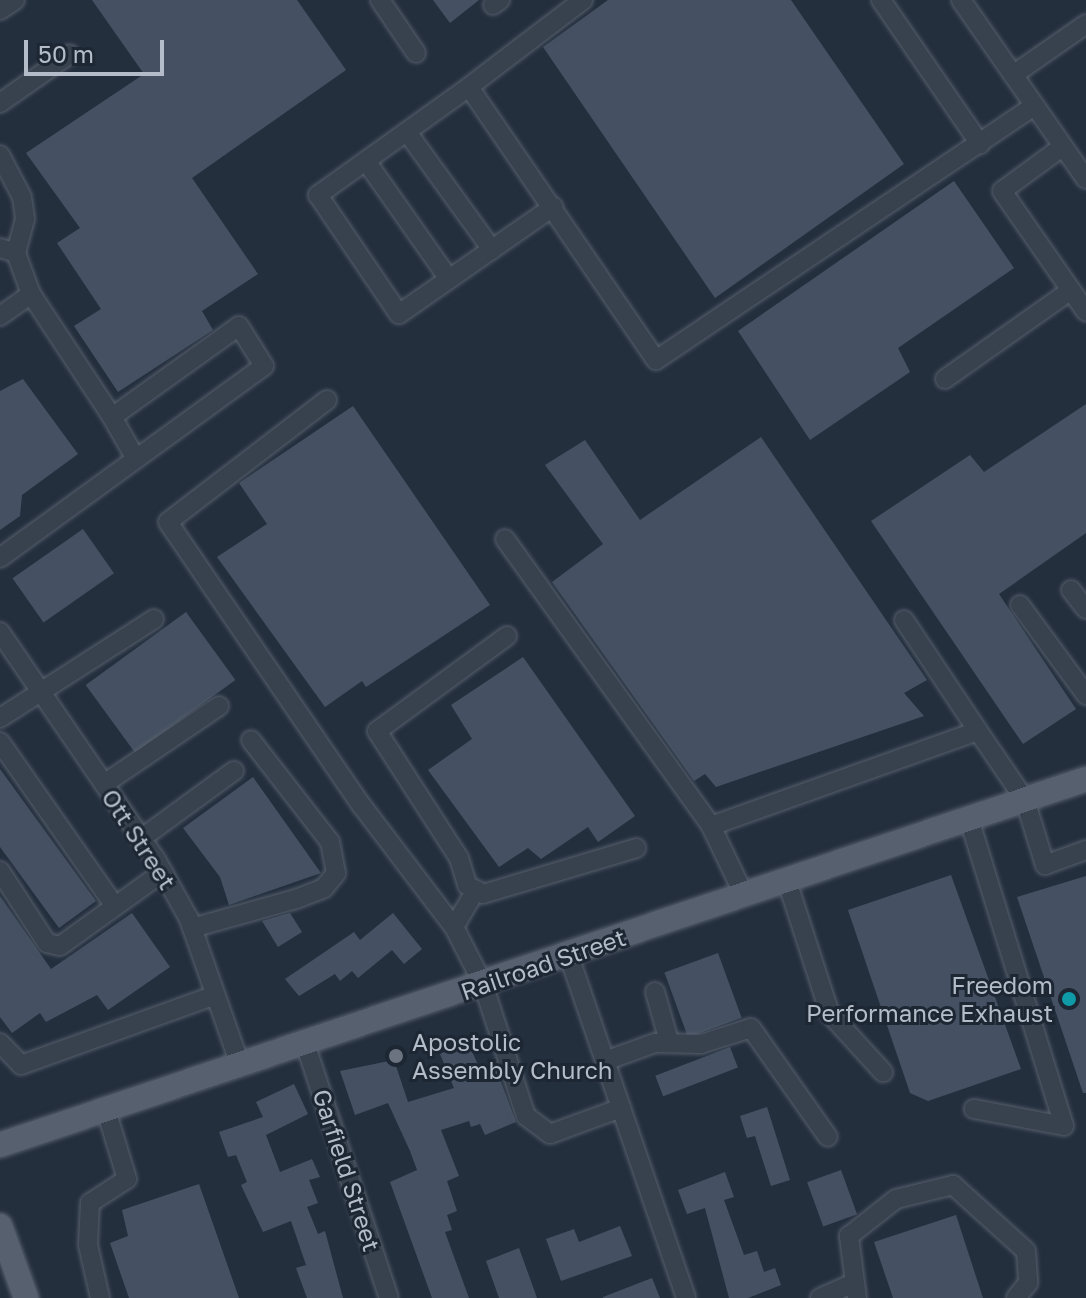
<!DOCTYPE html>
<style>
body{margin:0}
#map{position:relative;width:1086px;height:1298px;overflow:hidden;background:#242f3e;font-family:"Golos Text",sans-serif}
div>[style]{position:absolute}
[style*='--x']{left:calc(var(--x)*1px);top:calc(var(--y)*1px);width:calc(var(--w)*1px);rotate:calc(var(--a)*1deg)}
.building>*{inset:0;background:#455162;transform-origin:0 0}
.roads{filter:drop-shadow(0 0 2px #565f6c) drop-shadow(0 0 2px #565f6c)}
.minor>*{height:18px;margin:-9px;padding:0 9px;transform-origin:9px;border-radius:9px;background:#38414e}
.major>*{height:24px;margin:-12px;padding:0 12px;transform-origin:12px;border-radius:12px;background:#56606e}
.dots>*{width:22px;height:22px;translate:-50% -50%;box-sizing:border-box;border:4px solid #1d2633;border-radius:50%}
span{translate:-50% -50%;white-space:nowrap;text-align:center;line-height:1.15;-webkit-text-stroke:6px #1d2633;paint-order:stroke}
.street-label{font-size:24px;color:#b4bcc9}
.poi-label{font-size:24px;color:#b4bcc9}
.right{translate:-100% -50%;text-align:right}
.left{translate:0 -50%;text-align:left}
.scale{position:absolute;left:24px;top:40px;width:140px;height:36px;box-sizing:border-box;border:4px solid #b4bcc9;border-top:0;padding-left:10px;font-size:24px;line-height:28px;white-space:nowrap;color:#b4bcc9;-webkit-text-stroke:6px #1d2633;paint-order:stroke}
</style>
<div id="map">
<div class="building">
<i style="clip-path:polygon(92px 0,297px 0,346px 70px,192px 178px,258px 274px,202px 311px,213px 330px,118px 392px,74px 326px,101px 309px,57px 243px,80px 228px,26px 153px,144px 74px)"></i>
<i style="clip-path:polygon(433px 0,479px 0,450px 23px)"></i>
<i style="clip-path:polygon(608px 0,791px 0,904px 164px,715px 298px,543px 47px)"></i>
<i style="clip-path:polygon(954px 181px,1014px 268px,898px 348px,910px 372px,810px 440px,738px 331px)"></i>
<i style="clip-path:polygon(23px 379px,78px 454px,22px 495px,20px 516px,0 530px,0 391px)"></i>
<i style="clip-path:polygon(1086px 404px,1086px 533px,999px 594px,1076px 709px,1023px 744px,871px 521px,970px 455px,984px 472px)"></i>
<i style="clip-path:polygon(353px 406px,490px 605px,366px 687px,362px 681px,325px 707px,217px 557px,267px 524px,239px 483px)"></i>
<i style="clip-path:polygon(761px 437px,927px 680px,904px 693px,924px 716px,716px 787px,705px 774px,694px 781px,552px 582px,603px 544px,545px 465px,585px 440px,640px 520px)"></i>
<i style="left:83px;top:529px;width:54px;height:86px;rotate:55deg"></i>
<i style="left:186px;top:612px;width:84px;height:124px;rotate:54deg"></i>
<i style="clip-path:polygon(523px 657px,635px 816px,598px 842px,588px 827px,541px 859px,528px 848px,499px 867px,428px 770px,472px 739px,451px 705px)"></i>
<i style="clip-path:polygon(0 769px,96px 901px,59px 928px,0 847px)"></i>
<i style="clip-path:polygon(253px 777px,321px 873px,229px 905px,220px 877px,183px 828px)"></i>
<i style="clip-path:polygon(951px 875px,1021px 1069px,928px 1101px,910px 1093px,848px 910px)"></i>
<i style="clip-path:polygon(1086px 876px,1086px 1093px,1083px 1093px,1017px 897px)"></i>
<i style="clip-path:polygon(0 896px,51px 969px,132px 913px,170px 967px,108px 1010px,97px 995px,46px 1022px,40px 1013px,12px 1033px,0 1017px)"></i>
<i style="clip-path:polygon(290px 913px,302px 932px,278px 947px,262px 921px)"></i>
<i style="clip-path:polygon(393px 913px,422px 949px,404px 964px,392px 950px,358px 978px,352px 971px,340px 981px,335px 974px,299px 996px,285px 979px,354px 932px,360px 940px)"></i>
<i style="left:718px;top:953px;width:69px;height:57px;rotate:70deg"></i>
<i style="clip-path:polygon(468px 1042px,481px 1072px,495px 1066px,516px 1122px,485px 1135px,480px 1124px,471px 1127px,469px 1121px,441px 1130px,459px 1176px,447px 1181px,457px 1211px,447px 1215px,452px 1230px,445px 1232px,469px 1298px,432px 1298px,390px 1182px,417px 1170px,410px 1151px,388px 1103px,355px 1115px,340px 1071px,394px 1060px,408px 1102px,454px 1088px,440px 1054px)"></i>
<i style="left:730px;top:1047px;width:22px;height:80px;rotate:69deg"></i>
<i style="clip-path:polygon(294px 1084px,308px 1114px,266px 1135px,280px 1172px,312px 1159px,320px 1177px,309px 1180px,318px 1203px,307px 1207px,318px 1234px,325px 1231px,343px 1298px,307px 1298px,296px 1268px,306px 1265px,291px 1221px,263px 1232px,241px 1185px,247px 1182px,236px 1155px,228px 1157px,219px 1132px,263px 1117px,256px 1102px)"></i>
<i style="clip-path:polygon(767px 1107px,790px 1180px,771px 1186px,755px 1136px,747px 1138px,740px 1116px)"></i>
<i style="left:841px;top:1170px;width:47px;height:36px;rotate:70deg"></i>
<i style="clip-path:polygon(725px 1172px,734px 1197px,724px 1200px,744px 1255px,757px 1251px,764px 1272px,775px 1268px,781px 1285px,748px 1298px,729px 1298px,705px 1208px,687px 1214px,678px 1190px)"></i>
<i style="clip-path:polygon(199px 1184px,239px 1298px,129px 1298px,110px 1243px,128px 1236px,122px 1210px)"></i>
<i style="clip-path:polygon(956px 1215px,983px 1298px,893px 1298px,874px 1242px)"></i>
<i style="clip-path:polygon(620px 1226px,632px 1256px,561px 1281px,546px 1239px,574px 1229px,579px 1242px)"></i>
<i style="clip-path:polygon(519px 1248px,537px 1298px,499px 1298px,486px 1261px)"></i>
<i style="clip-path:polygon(652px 1278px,660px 1298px,603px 1298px,603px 1297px)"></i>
</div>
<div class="roads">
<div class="minor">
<i style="--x:380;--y:0;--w:64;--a:55.8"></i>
<i style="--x:583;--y:0;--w:143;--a:142.7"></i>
<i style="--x:469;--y:87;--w:331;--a:55.6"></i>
<i style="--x:656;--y:360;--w:455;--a:-33.9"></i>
<i style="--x:881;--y:0;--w:175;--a:55.5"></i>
<i style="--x:961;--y:0;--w:218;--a:55.1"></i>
<i style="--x:493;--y:5;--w:9;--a:-36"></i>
<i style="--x:0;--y:10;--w:18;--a:-34"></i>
<i style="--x:1013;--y:75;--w:89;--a:-34.9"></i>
<i style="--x:469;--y:87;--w:186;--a:144.4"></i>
<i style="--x:318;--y:195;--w:144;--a:55.8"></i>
<i style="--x:399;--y:314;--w:188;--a:-34.8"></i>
<i style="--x:0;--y:103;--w:85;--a:-35"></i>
<i style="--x:407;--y:132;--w:145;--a:54.2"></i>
<i style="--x:1062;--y:147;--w:74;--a:143.7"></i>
<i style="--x:1002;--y:191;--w:147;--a:55.2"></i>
<i style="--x:0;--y:155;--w:47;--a:62.4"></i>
<i style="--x:22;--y:197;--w:22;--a:82"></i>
<i style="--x:25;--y:219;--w:35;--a:105"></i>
<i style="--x:366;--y:161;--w:144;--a:54.9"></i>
<i style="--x:0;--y:248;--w:17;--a:17"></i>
<i style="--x:16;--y:253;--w:44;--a:69.9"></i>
<i style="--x:31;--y:294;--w:147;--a:56.6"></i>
<i style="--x:112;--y:417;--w:156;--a:-35.6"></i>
<i style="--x:239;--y:326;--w:47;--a:58"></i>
<i style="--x:264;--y:366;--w:326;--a:144"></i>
<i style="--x:0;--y:316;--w:38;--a:-35"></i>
<i style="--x:945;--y:379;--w:154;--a:-35.2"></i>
<i style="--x:327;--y:400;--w:200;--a:142.5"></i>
<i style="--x:168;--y:522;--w:344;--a:55.7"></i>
<i style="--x:362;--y:806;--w:152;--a:52.8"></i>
<i style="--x:454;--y:927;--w:64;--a:63"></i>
<i style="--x:483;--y:984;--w:139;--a:72"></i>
<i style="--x:526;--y:1116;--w:30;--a:37"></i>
<i style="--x:550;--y:1134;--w:76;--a:-20.1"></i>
<i style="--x:112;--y:417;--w:48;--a:60.3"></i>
<i style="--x:505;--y:539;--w:353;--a:54.3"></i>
<i style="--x:711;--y:826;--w:76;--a:64.4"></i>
<i style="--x:1071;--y:590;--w:24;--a:52"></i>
<i style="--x:1020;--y:605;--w:112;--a:53.7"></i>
<i style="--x:904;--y:620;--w:133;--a:56.3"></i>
<i style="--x:0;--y:632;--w:274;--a:55.6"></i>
<i style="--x:155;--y:858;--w:70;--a:60.9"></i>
<i style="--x:189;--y:919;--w:155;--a:70.7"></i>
<i style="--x:507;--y:636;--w:161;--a:143.8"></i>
<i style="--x:377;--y:731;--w:151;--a:57.2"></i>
<i style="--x:459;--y:858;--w:28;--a:73"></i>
<i style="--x:467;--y:885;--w:18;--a:29"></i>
<i style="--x:483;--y:894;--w:160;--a:-16.7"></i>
<i style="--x:0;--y:718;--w:183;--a:-32.7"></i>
<i style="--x:0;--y:742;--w:200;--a:55"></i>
<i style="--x:104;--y:784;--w:139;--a:-34.1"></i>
<i style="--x:969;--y:819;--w:321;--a:72.8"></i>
<i style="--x:1064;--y:1126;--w:92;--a:-169.3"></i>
<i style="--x:711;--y:826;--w:283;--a:-19.6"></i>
<i style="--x:978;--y:731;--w:83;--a:55.7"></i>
<i style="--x:1025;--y:800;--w:68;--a:72.9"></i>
<i style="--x:1045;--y:865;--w:44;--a:-20.1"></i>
<i style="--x:142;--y:838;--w:114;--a:-36.1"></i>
<i style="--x:0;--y:871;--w:86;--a:56.9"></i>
<i style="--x:47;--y:943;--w:13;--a:13"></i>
<i style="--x:60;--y:946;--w:127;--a:-35.7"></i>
<i style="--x:787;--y:881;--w:140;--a:72.1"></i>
<i style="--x:830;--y:1014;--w:79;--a:47.6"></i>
<i style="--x:454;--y:927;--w:43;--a:-59.3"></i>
<i style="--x:192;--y:928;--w:108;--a:-15.6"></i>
<i style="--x:296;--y:899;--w:30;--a:-21"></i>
<i style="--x:324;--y:888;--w:19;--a:-51"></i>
<i style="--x:336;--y:873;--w:32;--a:-101"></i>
<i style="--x:330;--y:842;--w:129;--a:-127.8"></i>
<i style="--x:569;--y:956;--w:361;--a:71.1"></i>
<i style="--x:655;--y:992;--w:51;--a:74.1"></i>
<i style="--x:0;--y:1043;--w:30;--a:46"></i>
<i style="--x:21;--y:1065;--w:206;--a:-19.8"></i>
<i style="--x:305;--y:1043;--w:268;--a:71.8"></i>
<i style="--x:605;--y:1061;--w:53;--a:-19.8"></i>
<i style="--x:655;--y:1043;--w:46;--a:1.2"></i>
<i style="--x:701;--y:1044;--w:52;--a:-17.7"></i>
<i style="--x:751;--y:1028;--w:133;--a:54.8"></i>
<i style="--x:100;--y:1298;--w:54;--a:-102.8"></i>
<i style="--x:88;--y:1245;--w:42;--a:-87.3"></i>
<i style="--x:90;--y:1203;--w:44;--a:-33"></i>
<i style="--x:127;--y:1179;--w:72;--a:-106.9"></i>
<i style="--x:820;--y:1298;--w:35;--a:-24"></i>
<i style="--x:857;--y:1298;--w:63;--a:-97.4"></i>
<i style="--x:849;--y:1236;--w:60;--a:-38.2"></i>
<i style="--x:896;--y:1199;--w:59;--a:-13.8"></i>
<i style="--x:953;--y:1185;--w:98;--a:42.1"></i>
<i style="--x:1026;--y:1251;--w:32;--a:86"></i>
<i style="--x:1028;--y:1283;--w:19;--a:129"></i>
</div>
<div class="major">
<i style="--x:0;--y:1145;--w:1146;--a:-18.62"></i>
<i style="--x:0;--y:1226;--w:77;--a:70.1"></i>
</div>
</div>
<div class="dots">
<i style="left:1069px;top:999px;background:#0f9aa8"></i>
<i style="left:396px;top:1056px;background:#6b7280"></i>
</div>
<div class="street-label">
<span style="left:139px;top:839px;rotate:57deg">Ott Street</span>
<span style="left:543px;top:964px;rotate:-19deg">Railroad Street</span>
<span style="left:347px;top:1170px;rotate:72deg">Garfield Street</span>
</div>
<div class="poi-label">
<span class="right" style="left:1053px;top:999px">Freedom<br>Performance Exhaust</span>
<span class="left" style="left:412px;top:1056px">Apostolic<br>Assembly Church</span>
</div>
<div class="scale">50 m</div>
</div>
